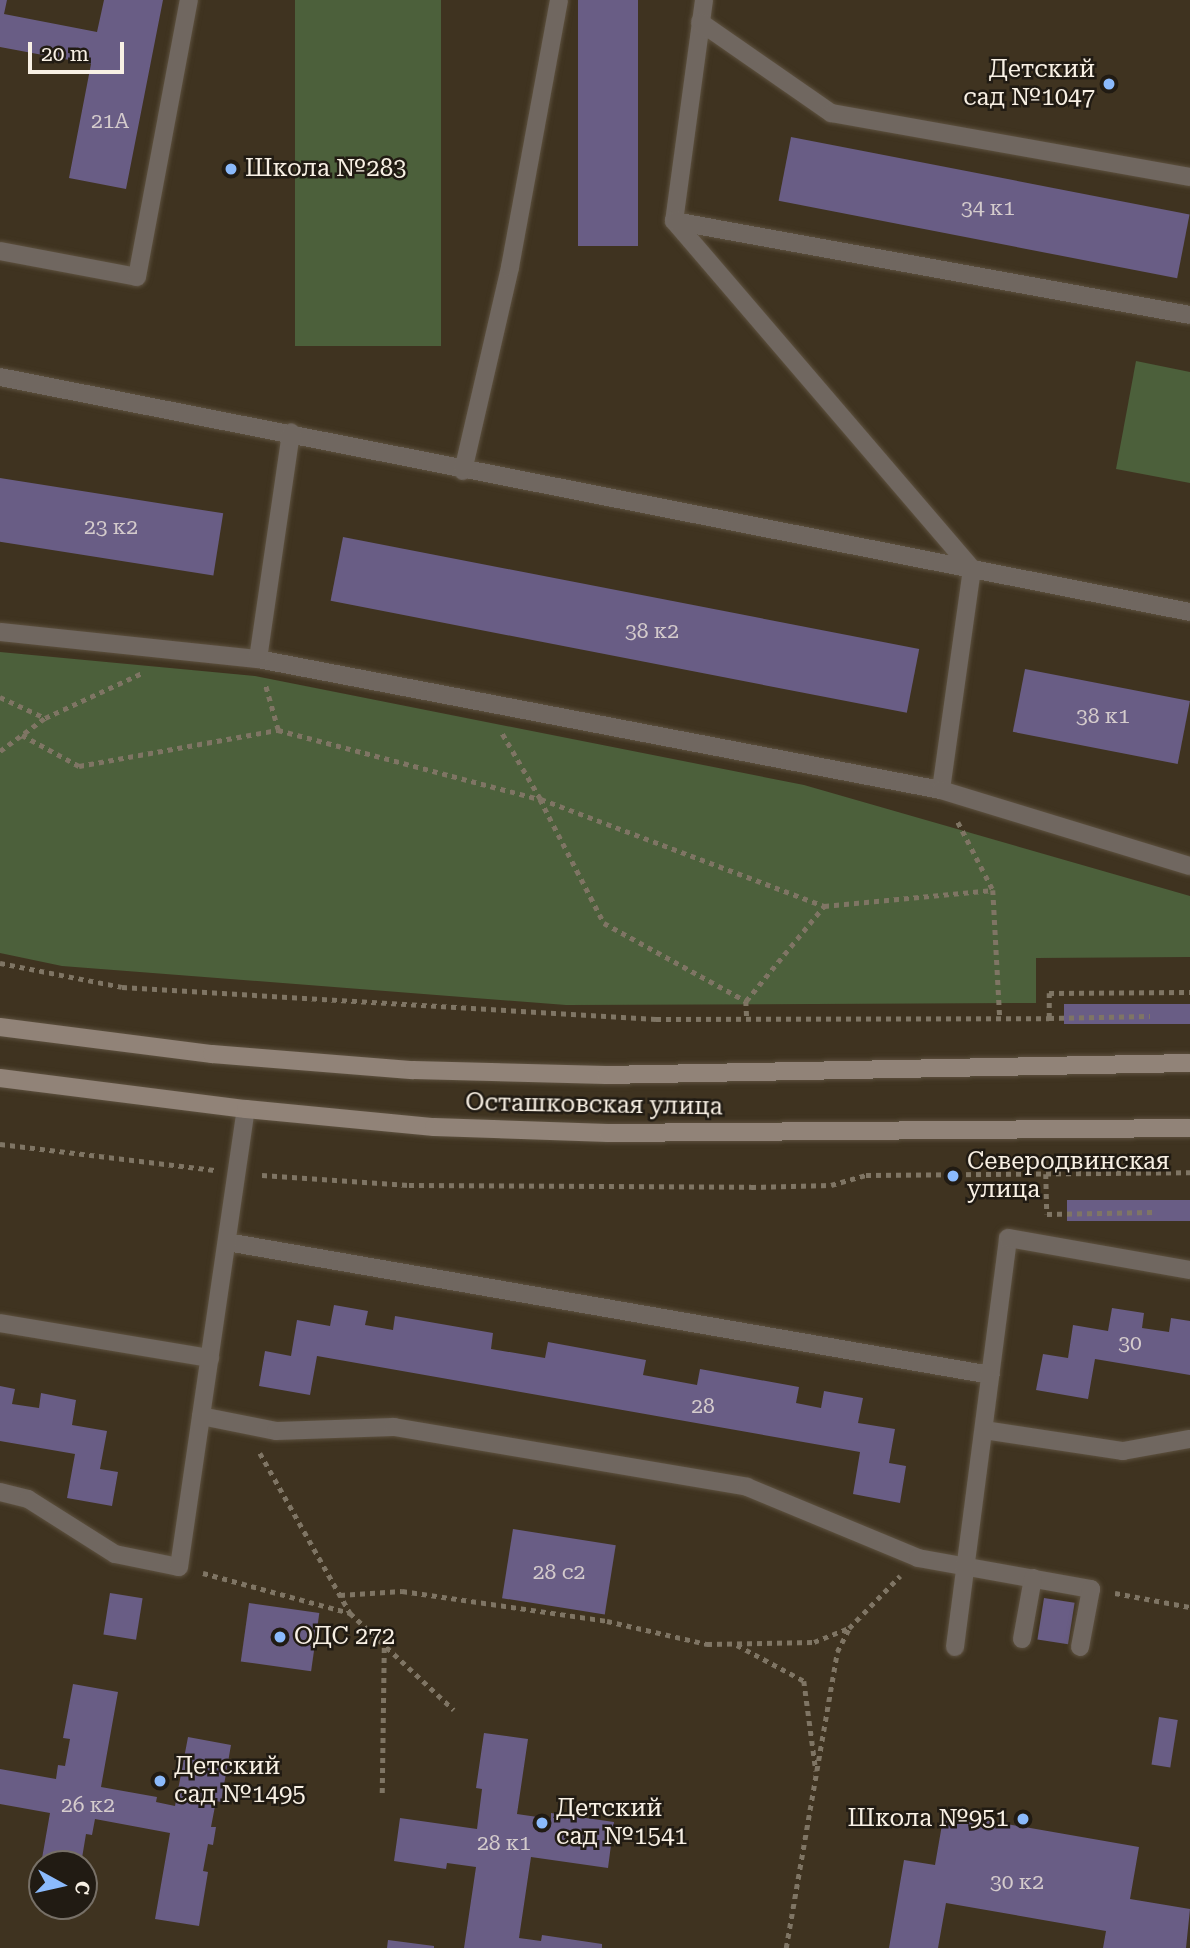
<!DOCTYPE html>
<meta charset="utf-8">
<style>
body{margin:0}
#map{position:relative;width:1190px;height:1948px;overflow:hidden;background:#3f3320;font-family:"Roboto Serif",serif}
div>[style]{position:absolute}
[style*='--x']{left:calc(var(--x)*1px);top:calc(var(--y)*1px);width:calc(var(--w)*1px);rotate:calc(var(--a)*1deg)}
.green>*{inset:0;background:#4c603b;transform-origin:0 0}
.building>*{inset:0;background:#695d85;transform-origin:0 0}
.path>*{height:4.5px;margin-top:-2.25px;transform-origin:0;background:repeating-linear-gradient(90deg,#7f7564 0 5px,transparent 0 10px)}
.roads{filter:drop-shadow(0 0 2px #5d513f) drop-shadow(0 0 2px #5d513f)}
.lane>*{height:18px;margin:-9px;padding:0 9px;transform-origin:9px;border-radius:9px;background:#706760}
.secondary>*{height:18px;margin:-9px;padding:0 9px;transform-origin:9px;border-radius:9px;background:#918378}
.dots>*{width:19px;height:19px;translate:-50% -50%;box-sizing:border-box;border:4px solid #211b13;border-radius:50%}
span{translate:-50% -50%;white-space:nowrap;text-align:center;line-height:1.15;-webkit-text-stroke:5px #211b13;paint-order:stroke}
.number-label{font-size:21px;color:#d4cbcc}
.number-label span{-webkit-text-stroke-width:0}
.poi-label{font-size:24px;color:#f8f0e4}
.right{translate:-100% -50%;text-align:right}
.left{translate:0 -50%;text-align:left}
.street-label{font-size:24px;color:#f8f0e4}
.north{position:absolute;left:28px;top:1850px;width:70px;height:70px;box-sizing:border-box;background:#211b13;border:2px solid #777067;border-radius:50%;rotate:98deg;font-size:19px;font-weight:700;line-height:28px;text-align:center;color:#f8f0e4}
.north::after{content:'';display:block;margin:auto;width:24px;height:32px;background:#8bbafc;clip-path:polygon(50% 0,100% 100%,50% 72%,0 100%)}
.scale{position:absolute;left:28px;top:42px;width:96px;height:32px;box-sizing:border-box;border:4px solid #f8f0e4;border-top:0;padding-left:9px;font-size:21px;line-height:24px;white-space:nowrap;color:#f8f0e4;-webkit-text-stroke:5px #211b13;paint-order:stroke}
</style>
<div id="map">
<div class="green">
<i style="left:295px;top:0;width:146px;height:346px"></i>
<i style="clip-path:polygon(1136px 361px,1190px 372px,1190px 483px,1116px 469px)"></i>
<i style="clip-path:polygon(0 652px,255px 676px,804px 785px,1190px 896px,1190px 957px,1036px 958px,1036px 1003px,566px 1005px,62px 966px,0 953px)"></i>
</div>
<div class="building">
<i style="clip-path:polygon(0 0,7px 0,4px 14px,97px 32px,104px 0,163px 0,126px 189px,69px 178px,91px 64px,0 47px)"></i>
<i style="left:578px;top:0;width:60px;height:246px"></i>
<i style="left:791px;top:137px;width:406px;height:65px;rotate:11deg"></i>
<i style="left:0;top:478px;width:226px;height:63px;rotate:9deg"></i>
<i style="left:343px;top:537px;width:587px;height:65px;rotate:11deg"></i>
<i style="left:1025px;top:669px;width:168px;height:64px;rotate:11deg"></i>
<i style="left:1190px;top:1004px;width:20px;height:126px;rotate:90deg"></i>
<i style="left:1190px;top:1200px;width:21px;height:123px;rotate:90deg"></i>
<i style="clip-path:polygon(334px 1305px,368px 1311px,365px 1325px,393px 1330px,395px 1316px,493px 1333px,491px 1349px,545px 1358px,548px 1342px,646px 1360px,643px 1375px,697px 1385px,700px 1369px,799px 1387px,796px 1403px,821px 1408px,824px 1391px,863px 1398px,858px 1423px,895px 1429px,889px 1463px,906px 1466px,900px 1503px,853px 1494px,860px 1452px,317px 1356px,310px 1395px,259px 1386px,265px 1351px,291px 1356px,297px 1320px,330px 1326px)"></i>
<i style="clip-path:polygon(1112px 1308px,1144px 1313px,1142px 1328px,1169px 1332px,1171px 1318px,1190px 1321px,1190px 1375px,1095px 1359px,1088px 1399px,1036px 1390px,1043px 1354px,1068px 1358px,1073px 1325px,1108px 1331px)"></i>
<i style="clip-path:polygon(0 1386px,15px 1389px,12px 1404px,39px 1408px,41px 1393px,76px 1400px,72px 1425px,107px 1431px,100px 1469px,118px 1472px,112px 1506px,67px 1498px,75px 1454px,0 1441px)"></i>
<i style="left:513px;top:1529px;width:104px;height:70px;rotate:9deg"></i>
<i style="left:110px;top:1593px;width:33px;height:42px;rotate:9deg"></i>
<i style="left:1044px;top:1598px;width:31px;height:42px;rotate:9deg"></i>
<i style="left:249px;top:1603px;width:71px;height:59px;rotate:8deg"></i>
<i style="clip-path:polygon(73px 1684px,118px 1692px,101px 1787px,157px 1797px,156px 1802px,175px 1806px,188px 1737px,231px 1745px,221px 1802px,216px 1801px,211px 1827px,216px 1827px,213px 1845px,208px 1844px,203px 1871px,208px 1872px,199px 1926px,155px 1919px,170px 1833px,95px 1819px,92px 1835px,86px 1834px,81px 1864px,41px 1864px,50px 1813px,0 1804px,0 1769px,56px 1779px,58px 1765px,65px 1766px,70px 1739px,63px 1738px)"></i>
<i style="left:1159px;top:1717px;width:19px;height:48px;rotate:9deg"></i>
<i style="clip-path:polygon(484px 1733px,528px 1739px,517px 1814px,551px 1819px,551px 1813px,614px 1822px,608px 1868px,531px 1857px,519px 1938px,541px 1941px,542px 1935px,602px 1944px,602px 1948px,464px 1948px,476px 1867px,447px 1863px,446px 1869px,394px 1861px,400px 1818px,477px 1829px,482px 1789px,476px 1788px)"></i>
<i style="clip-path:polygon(944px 1813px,1139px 1847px,1130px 1899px,1190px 1909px,1186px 1948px,1103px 1948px,1106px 1931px,946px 1903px,938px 1948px,889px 1948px,904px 1860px,935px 1865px)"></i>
<i style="clip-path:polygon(41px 1864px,42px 1864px,42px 1899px,35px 1898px)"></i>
<i style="clip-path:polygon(388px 1940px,434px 1946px,434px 1948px,387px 1948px)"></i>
</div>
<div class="path">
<i style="--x:0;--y:697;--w:50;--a:25"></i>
<i style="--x:45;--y:718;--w:107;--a:-24.9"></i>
<i style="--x:278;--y:730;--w:271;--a:14.8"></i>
<i style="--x:540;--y:799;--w:78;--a:-120.2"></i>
<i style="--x:22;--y:735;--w:65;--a:28.5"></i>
<i style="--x:79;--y:766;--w:202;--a:-10.3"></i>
<i style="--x:278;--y:730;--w:48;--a:-105.8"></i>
<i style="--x:0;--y:751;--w:56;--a:-36.3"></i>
<i style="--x:540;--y:799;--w:140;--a:62.7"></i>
<i style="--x:604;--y:923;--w:162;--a:28.8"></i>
<i style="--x:746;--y:1001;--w:17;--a:87"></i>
<i style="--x:541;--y:799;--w:303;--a:20.7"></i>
<i style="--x:958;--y:822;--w:76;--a:62.8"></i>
<i style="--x:993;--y:890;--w:129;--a:86.9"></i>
<i style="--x:0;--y:963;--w:124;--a:11.1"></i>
<i style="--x:122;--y:987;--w:535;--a:3.43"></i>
<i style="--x:656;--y:1019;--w:393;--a:-0.1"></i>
<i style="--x:1049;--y:1018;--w:25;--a:-90"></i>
<i style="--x:1049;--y:993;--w:141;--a:-0.4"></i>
<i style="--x:746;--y:1001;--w:123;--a:-50.6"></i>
<i style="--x:824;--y:906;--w:170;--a:-5.4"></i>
<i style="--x:1049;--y:1018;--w:101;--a:-1.1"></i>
<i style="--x:0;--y:1144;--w:216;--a:6.9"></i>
<i style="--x:1046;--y:1174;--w:40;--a:88.6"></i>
<i style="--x:1047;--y:1214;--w:106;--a:-1.1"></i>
<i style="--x:262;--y:1175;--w:147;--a:3.9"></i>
<i style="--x:409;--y:1185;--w:342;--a:0.3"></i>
<i style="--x:751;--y:1187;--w:80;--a:-1.4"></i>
<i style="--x:831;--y:1185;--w:36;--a:-16"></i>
<i style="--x:866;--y:1175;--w:324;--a:-0.5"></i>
<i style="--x:260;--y:1453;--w:184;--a:60.6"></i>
<i style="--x:350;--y:1613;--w:142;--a:43"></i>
<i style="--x:203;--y:1573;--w:152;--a:15.2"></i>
<i style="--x:1115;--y:1593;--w:76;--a:10.6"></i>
<i style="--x:340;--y:1595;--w:62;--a:-3.7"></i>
<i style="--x:402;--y:1591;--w:207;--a:8.3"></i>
<i style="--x:607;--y:1621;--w:103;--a:13"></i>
<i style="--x:707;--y:1644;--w:107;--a:-1.1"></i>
<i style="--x:814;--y:1642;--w:38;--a:-22"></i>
<i style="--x:737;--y:1645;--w:76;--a:28.2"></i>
<i style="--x:804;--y:1681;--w:91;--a:82.4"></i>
<i style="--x:382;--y:1793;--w:148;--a:-89.2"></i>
<i style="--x:786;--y:1948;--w:300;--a:-80.2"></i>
<i style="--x:837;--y:1652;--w:27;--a:-63"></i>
<i style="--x:849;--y:1628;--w:73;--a:-45.6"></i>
</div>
<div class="roads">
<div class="lane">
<i style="--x:704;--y:0;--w:223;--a:97.7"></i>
<i style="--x:674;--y:221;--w:458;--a:49.4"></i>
<i style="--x:972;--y:569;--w:223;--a:98"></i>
<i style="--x:700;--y:22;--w:160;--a:34.8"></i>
<i style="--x:831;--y:113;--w:365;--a:10.1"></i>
<i style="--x:674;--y:221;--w:524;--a:10.32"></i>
<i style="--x:0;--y:251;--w:139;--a:10.7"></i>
<i style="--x:137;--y:277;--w:282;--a:-79.4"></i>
<i style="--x:0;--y:377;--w:1213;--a:11.17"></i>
<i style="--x:463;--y:471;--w:209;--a:-77"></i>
<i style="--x:510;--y:267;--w:271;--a:-79.6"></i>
<i style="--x:0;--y:632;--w:259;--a:6"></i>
<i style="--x:258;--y:659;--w:695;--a:10.86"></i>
<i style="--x:941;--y:790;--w:260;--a:17"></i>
<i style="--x:258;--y:659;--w:229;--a:-81.7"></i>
<i style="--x:227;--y:1242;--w:775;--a:9.88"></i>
<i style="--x:0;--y:1323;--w:213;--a:9.5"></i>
<i style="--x:201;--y:1416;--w:76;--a:11.3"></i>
<i style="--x:276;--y:1431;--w:118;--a:-1.9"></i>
<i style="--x:394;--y:1427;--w:358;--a:9.6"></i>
<i style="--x:747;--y:1487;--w:185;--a:22.5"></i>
<i style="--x:918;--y:1558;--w:176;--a:10.2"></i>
<i style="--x:1091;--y:1589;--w:59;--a:100.7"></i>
<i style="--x:984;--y:1430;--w:141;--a:8.6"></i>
<i style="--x:1123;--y:1451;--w:68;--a:-10.2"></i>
<i style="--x:0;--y:1492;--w:29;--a:14"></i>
<i style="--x:28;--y:1499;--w:103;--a:32.3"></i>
<i style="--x:115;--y:1554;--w:65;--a:11.5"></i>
<i style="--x:179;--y:1567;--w:463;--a:-81.7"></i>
<i style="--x:1022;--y:1639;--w:62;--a:-79.8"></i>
<i style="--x:955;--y:1647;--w:412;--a:-82.6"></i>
<i style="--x:1008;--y:1238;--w:185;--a:10"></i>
</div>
<div class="secondary">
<i style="--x:0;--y:1027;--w:214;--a:7.3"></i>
<i style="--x:212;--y:1054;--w:202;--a:4.6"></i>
<i style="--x:413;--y:1070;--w:193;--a:1.5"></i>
<i style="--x:606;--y:1075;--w:584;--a:-1.18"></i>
<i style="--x:0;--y:1078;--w:248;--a:7.2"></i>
<i style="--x:246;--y:1109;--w:189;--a:5.5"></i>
<i style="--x:434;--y:1127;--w:174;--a:2"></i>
<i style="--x:608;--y:1133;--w:582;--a:-0.49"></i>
</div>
</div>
<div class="dots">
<i style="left:1109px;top:84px;background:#8bbafc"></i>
<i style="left:231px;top:169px;background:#8bbafc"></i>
<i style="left:953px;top:1176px;background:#8bbafc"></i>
<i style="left:280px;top:1637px;background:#8bbafc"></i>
<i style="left:160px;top:1781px;background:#8bbafc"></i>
<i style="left:1023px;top:1819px;background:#8bbafc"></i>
<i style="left:542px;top:1823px;background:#8bbafc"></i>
</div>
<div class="number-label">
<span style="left:110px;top:121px">21А</span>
<span style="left:988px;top:208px">34 к1</span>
<span style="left:111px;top:527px">23 к2</span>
<span style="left:652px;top:631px">38 к2</span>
<span style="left:1103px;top:716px">38 к1</span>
<span style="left:1130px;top:1343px">30</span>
<span style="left:703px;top:1406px">28</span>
<span style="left:559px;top:1572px">28 с2</span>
<span style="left:88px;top:1805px">26 к2</span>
<span style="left:504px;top:1843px">28 к1</span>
<span style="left:1017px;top:1882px">30 к2</span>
</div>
<div class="poi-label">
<span class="right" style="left:1095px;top:84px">Детский<br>сад №1047</span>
<span class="left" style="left:245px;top:169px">Школа №283</span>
<span class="left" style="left:967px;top:1176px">Северодвинская<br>улица</span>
<span class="left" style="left:294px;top:1637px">ОДС 272</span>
<span class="left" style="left:174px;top:1781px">Детский<br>сад №1495</span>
<span class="left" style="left:556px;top:1823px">Детский<br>сад №1541</span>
<span class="right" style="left:1009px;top:1819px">Школа №951</span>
</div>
<div class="street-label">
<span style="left:594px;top:1105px;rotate:1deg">Осташковская улица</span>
</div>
<div class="north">С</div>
<div class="scale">20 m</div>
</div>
